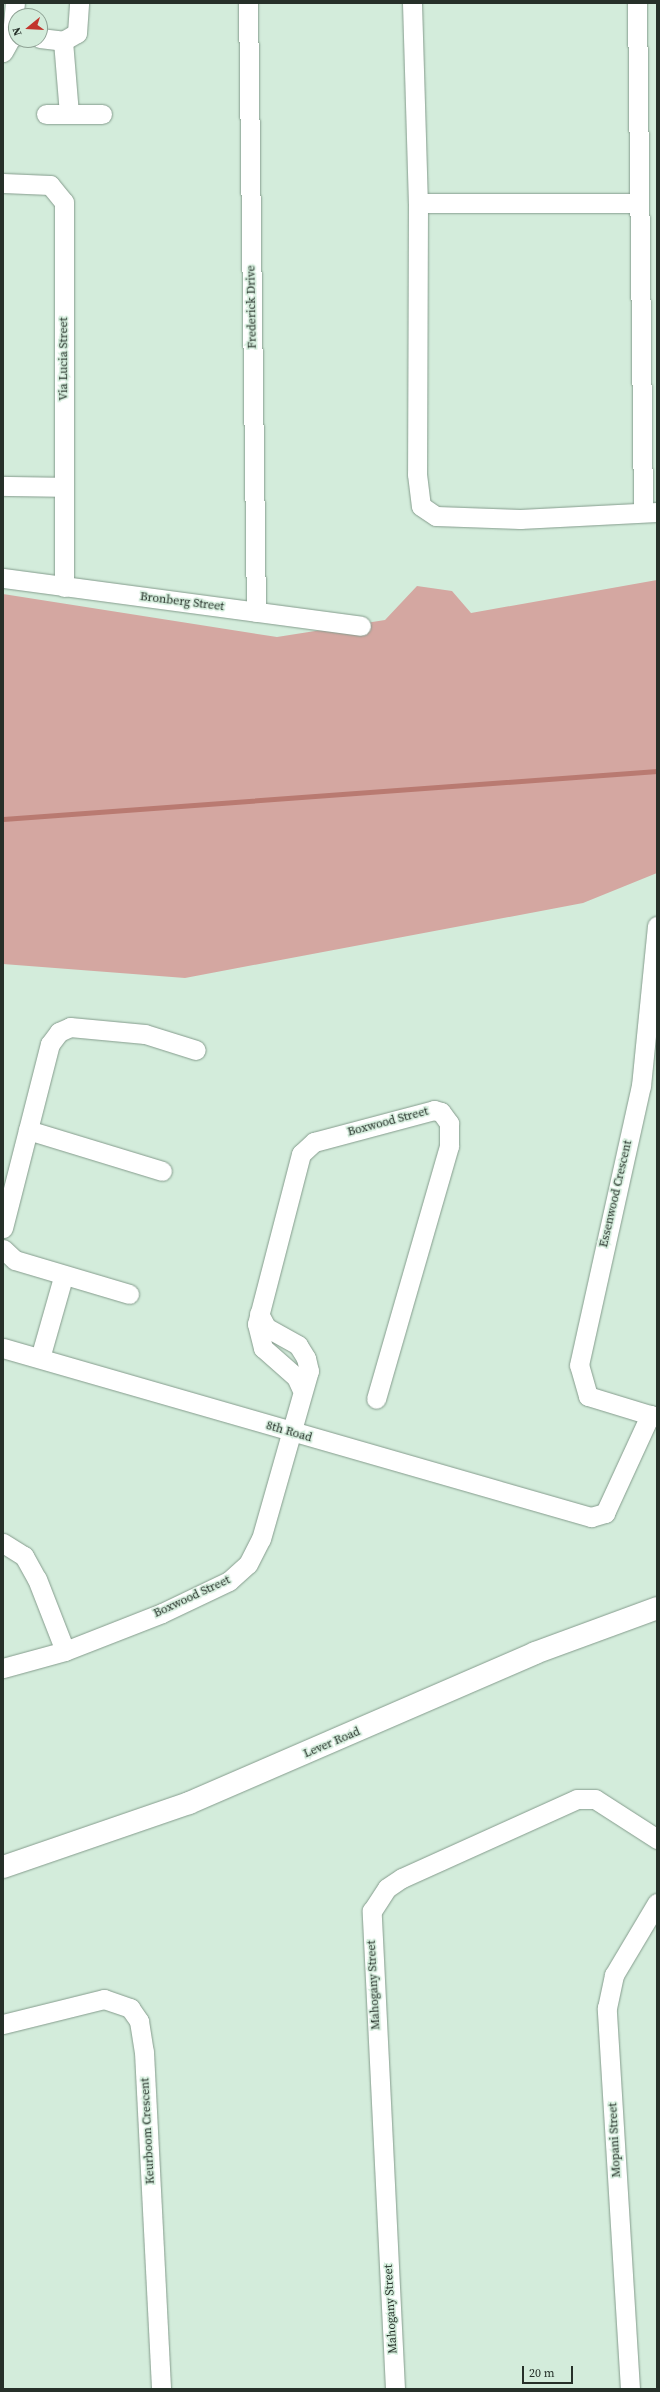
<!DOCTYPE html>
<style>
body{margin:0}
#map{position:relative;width:660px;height:2392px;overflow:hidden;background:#d3ecdb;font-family:"Source Serif 4",serif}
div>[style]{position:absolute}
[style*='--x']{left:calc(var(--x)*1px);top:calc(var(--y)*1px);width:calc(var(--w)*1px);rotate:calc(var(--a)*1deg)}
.green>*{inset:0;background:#d4a7a1}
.stream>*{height:5px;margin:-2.5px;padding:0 2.5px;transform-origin:2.5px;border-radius:2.5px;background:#b97a71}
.roads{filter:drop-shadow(0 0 1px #859c8d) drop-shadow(0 0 1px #859c8d)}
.minor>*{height:19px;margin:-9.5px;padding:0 9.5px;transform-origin:9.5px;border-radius:9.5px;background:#fff}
.major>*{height:22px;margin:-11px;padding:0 11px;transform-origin:11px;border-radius:11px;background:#fff}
span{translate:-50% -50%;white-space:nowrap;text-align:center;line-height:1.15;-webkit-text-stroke:3px #d3ecdb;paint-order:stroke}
.street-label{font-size:12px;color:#263029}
.frame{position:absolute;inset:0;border:4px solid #263029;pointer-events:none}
.north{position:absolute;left:8px;top:8px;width:40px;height:40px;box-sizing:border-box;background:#d3ecdb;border:1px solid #8ea194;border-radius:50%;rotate:252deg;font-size:11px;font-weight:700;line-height:16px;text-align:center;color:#263029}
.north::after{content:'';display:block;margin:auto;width:14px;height:18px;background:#c2352c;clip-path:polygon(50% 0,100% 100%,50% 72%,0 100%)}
.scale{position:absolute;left:522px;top:2366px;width:51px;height:18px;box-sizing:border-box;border:2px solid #263029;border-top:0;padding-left:5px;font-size:12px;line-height:14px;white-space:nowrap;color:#263029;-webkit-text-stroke:3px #d3ecdb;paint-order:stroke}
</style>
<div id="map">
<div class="green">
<i style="clip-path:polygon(657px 580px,657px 873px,583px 903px,185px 978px,3px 964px,3px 594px,277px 637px,385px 620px,417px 586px,452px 591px,471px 613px)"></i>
</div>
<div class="stream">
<i style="--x:3;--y:819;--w:656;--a:-4.2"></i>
</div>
<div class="roads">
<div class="minor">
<i style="--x:248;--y:3;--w:609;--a:89.25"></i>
<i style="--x:412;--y:3;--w:200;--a:88.3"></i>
<i style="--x:418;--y:203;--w:271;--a:90.2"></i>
<i style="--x:417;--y:474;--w:32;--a:83"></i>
<i style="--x:421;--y:506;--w:18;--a:34"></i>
<i style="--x:436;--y:516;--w:84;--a:2"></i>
<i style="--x:520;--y:519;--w:137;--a:-2.9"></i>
<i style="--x:637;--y:3;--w:508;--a:89.32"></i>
<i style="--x:12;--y:36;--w:33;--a:-85"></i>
<i style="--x:40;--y:38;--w:23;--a:7"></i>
<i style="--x:63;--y:41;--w:73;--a:85.3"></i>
<i style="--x:63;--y:41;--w:16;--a:-30"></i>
<i style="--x:77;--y:33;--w:30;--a:-86"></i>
<i style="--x:3;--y:52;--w:18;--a:-61"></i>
<i style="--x:12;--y:36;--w:4;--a:0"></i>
<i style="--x:46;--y:114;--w:56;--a:0"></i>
<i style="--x:3;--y:183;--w:47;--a:2.4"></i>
<i style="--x:50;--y:185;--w:22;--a:51"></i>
<i style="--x:64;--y:202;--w:385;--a:90"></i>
<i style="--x:418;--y:203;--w:220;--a:0"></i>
<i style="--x:3;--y:486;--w:61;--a:0.9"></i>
<i style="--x:3;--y:578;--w:361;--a:7.6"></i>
<i style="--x:28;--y:1130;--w:140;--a:17"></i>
<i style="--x:3;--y:1228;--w:190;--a:-75.7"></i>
<i style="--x:50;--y:1044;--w:15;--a:-53"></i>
<i style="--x:59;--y:1032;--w:12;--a:-24"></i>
<i style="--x:70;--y:1027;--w:75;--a:5.3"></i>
<i style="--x:145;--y:1034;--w:53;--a:17.4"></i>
<i style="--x:3;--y:1249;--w:16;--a:43"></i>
<i style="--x:15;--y:1260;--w:119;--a:16.6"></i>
<i style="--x:3;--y:1348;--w:612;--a:16.04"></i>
<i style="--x:591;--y:1517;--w:15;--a:-16"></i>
<i style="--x:605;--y:1513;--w:108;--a:-65.3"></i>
<i style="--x:650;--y:1415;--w:7;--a:16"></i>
<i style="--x:40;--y:1358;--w:84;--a:-74.1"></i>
<i style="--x:301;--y:1388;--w:12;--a:-114"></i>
<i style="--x:296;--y:1377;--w:44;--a:-138.7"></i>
<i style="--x:263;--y:1348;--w:25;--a:-104"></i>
<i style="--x:257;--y:1324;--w:176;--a:-75.5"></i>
<i style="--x:301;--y:1154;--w:18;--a:-43"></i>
<i style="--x:314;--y:1142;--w:124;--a:-14.9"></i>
<i style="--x:434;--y:1110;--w:7;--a:16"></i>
<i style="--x:441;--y:1112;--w:14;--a:54"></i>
<i style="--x:449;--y:1123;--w:23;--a:90"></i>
<i style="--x:449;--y:1146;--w:263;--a:106.1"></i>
<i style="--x:650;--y:1415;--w:65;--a:-163"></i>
<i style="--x:588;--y:1396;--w:32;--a:-106"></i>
<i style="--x:579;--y:1365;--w:286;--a:-77.5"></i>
<i style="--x:641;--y:1086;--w:161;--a:-84.3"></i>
<i style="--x:3;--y:1543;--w:25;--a:32"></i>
<i style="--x:24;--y:1556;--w:26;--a:61"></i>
<i style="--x:37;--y:1579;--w:77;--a:68.7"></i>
<i style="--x:3;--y:1668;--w:64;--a:-15.3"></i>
<i style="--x:65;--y:1651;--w:104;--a:-21.4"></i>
<i style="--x:162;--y:1613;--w:74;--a:-25.5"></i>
<i style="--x:229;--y:1581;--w:25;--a:-42"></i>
<i style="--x:248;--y:1564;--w:28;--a:-63"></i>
<i style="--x:261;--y:1539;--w:175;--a:-74.1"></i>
<i style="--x:309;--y:1371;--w:13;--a:-103"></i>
<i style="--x:306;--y:1358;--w:15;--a:-122"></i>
<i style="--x:298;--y:1345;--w:37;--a:-151"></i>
<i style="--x:266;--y:1327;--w:15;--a:-118"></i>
<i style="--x:3;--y:2024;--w:104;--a:-13.9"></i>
<i style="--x:104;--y:1999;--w:28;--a:19"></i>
<i style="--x:130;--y:2008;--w:16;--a:55"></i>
<i style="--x:139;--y:2021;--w:31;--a:81"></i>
<i style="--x:144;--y:2052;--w:337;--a:87.1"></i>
<i style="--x:395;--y:2389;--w:479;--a:-92.8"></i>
<i style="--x:372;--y:1911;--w:27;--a:-57"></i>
<i style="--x:387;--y:1888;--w:18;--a:-34"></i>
<i style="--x:402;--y:1878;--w:192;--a:-24.3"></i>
<i style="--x:577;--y:1799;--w:18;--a:0"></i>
<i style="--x:595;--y:1799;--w:74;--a:32.8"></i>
<i style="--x:630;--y:2389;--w:382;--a:-93.5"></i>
<i style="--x:607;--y:2008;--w:34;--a:-78"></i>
<i style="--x:614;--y:1975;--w:84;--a:-59.2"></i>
</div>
<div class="major">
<i style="--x:3;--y:1867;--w:197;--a:-19"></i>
<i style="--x:189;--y:1803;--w:377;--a:-23.4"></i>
<i style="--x:535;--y:1653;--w:130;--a:-20.2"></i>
</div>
</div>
<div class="street-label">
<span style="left:252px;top:307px;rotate:-91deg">Frederick Drive</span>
<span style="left:64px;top:359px;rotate:-90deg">Via Lucia Street</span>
<span style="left:182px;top:602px;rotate:7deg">Bronberg Street</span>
<span style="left:388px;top:1122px;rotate:-15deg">Boxwood Street</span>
<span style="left:616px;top:1194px;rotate:-77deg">Essenwood Crescent</span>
<span style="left:289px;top:1432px;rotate:16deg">8th Road</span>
<span style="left:192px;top:1597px;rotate:-25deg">Boxwood Street</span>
<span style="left:332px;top:1743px;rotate:-23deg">Lever Road</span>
<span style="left:374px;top:1985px;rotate:-93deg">Mahogany Street</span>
<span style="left:148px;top:2131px;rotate:-93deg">Keurboom Crescent</span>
<span style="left:615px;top:2140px;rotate:-93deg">Mopani Street</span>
<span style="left:391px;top:2309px;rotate:-93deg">Mahogany Street</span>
</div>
<div class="frame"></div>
<div class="north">N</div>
<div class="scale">20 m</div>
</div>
